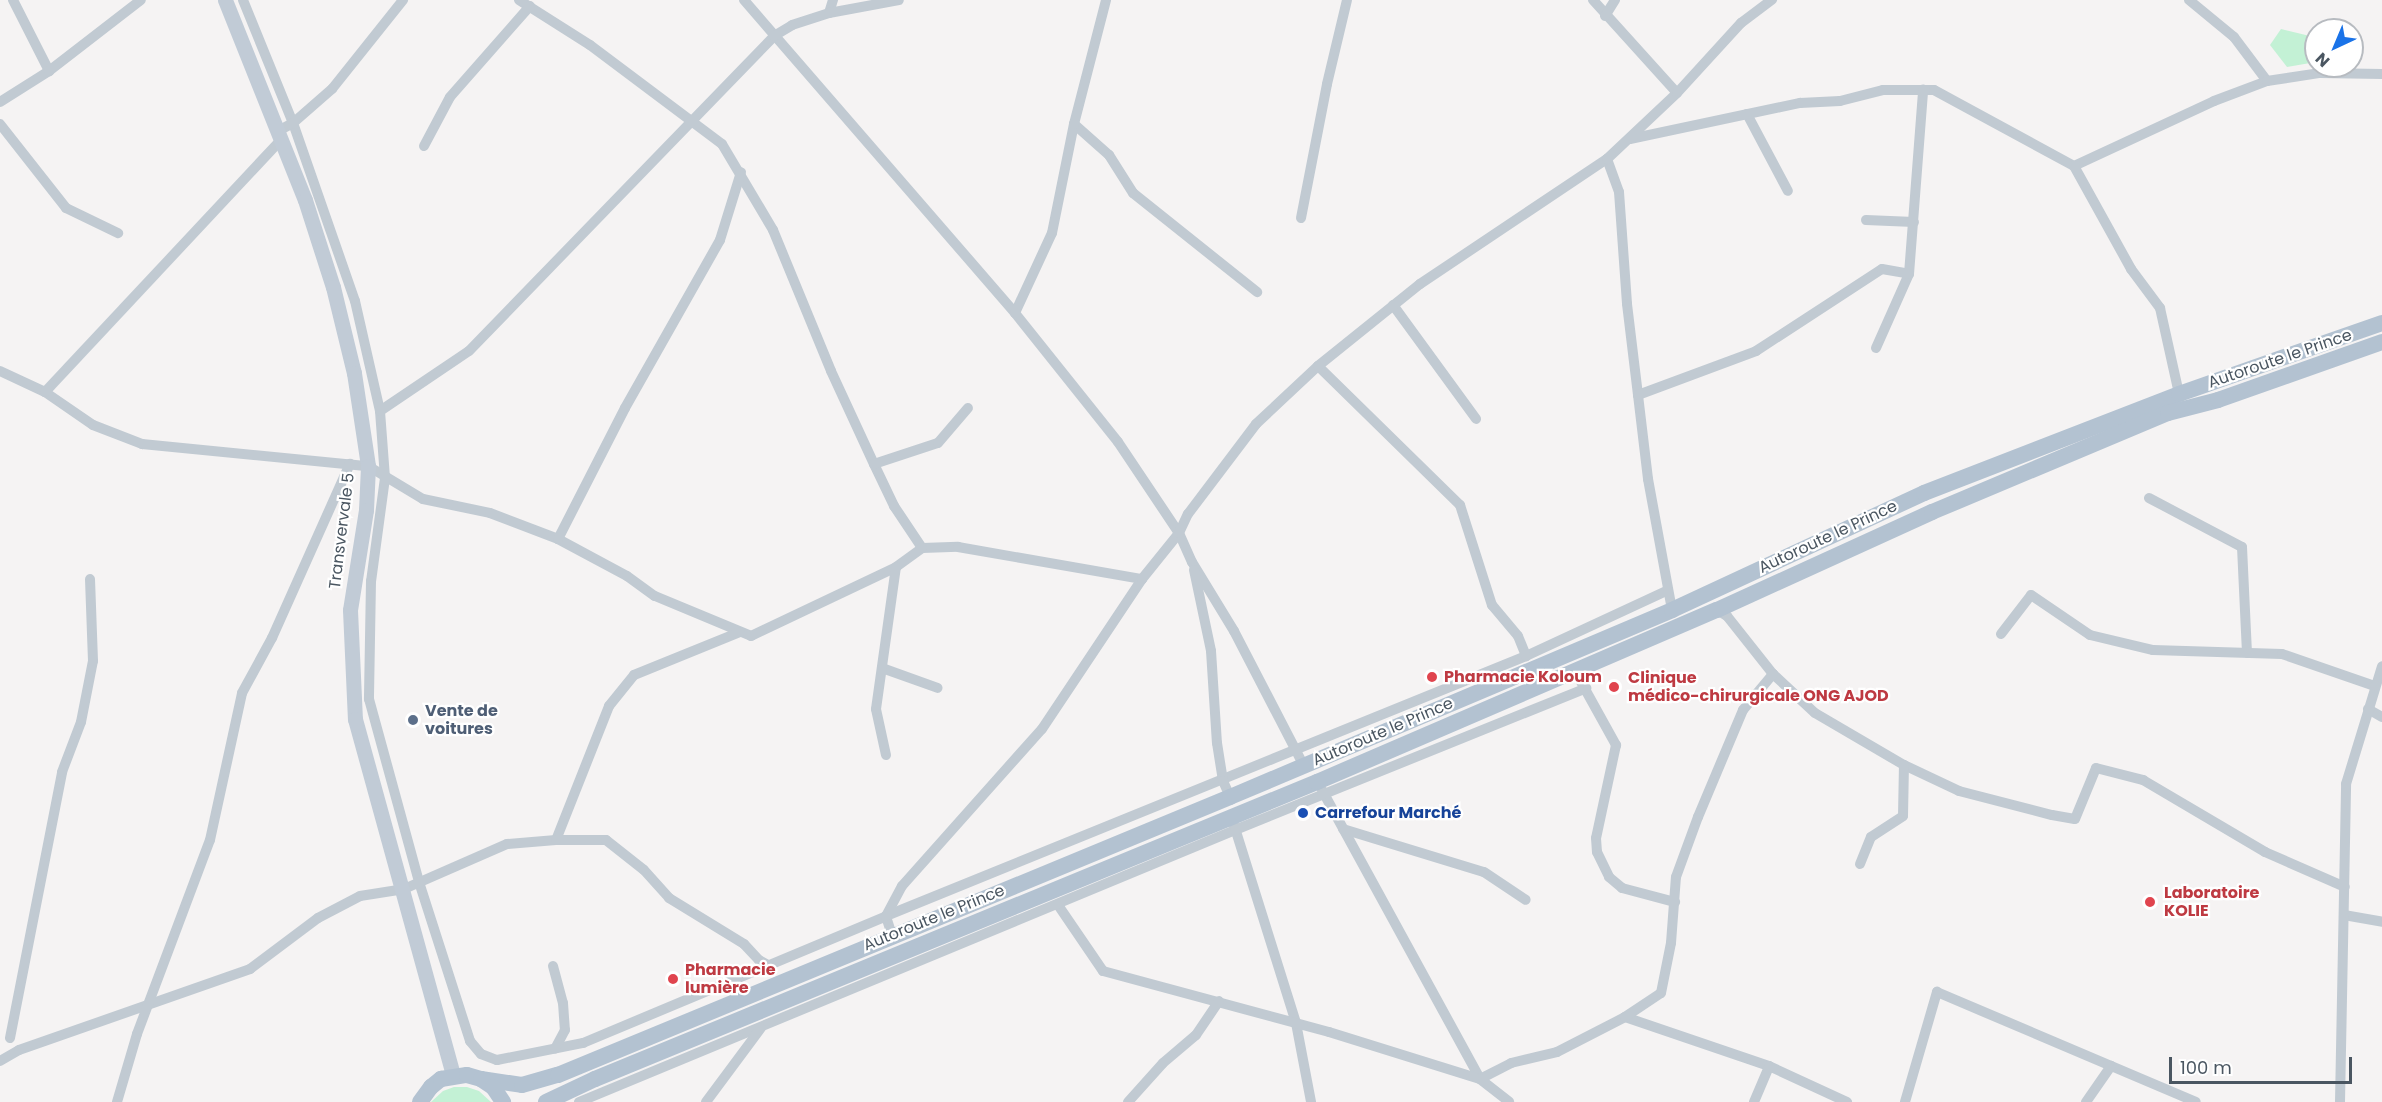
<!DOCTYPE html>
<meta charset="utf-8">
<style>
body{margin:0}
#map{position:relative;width:2382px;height:1102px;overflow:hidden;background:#f5f3f3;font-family:Poppins,sans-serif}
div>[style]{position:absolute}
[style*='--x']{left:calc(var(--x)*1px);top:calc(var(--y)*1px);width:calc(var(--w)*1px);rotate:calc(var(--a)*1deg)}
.green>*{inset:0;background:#c3f1d5}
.minor>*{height:10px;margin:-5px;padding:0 5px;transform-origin:5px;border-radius:5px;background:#c1cad2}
.secondary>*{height:15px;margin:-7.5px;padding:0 7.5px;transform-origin:7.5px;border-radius:7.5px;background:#c1cbd6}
.primary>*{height:16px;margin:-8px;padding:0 8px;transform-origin:8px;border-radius:8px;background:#b3c2d1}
.dots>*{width:16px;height:16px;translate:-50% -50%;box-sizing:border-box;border:3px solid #fff;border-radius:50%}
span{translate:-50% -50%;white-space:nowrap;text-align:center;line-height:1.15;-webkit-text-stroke:4.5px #fff;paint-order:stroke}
.street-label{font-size:16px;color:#4a5661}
.health-label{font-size:16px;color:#be3a42;font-weight:700}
.left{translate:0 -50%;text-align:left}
.service-label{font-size:16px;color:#4e5e75;font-weight:700}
.transit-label{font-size:16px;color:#164399;font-weight:700}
.north{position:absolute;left:2304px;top:18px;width:60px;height:60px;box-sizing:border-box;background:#fff;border:2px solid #b7bbc0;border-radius:50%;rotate:224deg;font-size:16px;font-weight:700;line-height:24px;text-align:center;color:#4a5661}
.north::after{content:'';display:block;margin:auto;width:21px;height:27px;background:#1a73e8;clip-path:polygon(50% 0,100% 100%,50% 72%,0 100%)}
.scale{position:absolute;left:2169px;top:1057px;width:183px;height:27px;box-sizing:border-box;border:3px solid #4a5661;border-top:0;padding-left:8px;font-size:18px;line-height:21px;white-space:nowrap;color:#4a5661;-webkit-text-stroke:4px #fff;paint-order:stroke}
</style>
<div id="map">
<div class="green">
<i style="clip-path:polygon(2281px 29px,2314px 37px,2316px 62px,2287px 67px,2270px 45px)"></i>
<i style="clip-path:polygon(454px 1087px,467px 1087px,479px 1091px,491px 1102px,431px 1102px,443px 1091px)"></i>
</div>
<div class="minor">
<i style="--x:13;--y:0;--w:80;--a:63.1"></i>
<i style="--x:243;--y:0;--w:133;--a:67.9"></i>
<i style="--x:293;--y:123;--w:188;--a:70.8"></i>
<i style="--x:355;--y:301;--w:113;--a:77.2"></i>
<i style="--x:380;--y:411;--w:67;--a:85.7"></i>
<i style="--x:385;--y:478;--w:104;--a:97.7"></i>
<i style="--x:371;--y:581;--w:118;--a:91"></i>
<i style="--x:369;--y:699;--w:190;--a:74.7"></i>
<i style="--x:419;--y:882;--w:167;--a:72.2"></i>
<i style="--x:470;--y:1041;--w:17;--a:50"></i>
<i style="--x:481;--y:1054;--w:17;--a:21"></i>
<i style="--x:497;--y:1060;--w:88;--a:-11.2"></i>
<i style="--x:583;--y:1043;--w:329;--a:-22.7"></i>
<i style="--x:886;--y:916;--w:691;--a:-22.11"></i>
<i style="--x:1526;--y:656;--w:154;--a:-24.9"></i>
<i style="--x:519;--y:0;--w:84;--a:32.4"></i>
<i style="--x:590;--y:45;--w:165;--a:36.9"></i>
<i style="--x:722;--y:144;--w:100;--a:59.3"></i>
<i style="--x:773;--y:230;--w:152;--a:67.6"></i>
<i style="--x:831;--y:371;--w:102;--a:65.2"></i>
<i style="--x:874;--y:464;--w:47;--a:64.5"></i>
<i style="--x:894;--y:506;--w:50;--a:56.3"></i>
<i style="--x:922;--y:548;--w:36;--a:-2"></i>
<i style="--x:958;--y:547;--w:187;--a:9.9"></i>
<i style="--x:744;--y:0;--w:414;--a:49.1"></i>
<i style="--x:1015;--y:313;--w:165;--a:51.4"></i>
<i style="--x:1118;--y:442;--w:110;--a:56.2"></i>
<i style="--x:1179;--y:533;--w:32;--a:66"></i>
<i style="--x:1192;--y:562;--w:81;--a:58.7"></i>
<i style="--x:1234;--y:631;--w:152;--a:62.6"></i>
<i style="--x:1593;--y:0;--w:125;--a:47.9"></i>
<i style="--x:2189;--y:0;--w:58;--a:39.4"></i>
<i style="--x:2234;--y:37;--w:55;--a:53.1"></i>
<i style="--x:829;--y:13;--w:14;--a:-73"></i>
<i style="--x:1605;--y:16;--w:19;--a:-58"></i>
<i style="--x:0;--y:102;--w:58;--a:-32.3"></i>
<i style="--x:49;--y:71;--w:116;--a:-37.7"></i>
<i style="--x:1747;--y:114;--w:87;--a:62"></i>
<i style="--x:0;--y:124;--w:107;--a:51.8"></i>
<i style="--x:66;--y:208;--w:58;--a:25.7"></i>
<i style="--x:1074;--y:124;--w:47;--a:41.5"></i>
<i style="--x:1109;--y:155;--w:45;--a:57.7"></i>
<i style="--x:1133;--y:193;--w:159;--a:38.6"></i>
<i style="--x:278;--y:131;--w:17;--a:-28"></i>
<i style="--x:293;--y:123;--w:52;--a:-41.1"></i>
<i style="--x:332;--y:89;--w:114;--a:-51.4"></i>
<i style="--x:1630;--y:139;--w:174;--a:-12"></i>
<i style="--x:1800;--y:103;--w:40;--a:-2.9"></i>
<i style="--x:1840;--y:101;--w:44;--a:-14.3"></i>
<i style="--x:1883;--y:90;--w:51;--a:0"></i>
<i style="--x:1934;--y:90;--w:159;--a:28.5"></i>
<i style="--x:2074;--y:166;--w:118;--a:61"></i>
<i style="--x:2131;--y:269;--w:49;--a:53.4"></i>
<i style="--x:2160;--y:308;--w:88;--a:77.5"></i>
<i style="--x:424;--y:146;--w:55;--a:-62"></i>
<i style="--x:450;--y:97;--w:121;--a:-48.7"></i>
<i style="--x:1607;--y:159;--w:35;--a:70"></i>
<i style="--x:1619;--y:192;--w:112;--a:85.9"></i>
<i style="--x:1627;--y:304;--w:92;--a:83.1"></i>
<i style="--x:1638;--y:395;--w:85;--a:83.2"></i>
<i style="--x:1648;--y:479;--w:133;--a:79.6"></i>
<i style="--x:2074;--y:166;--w:154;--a:-24.9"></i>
<i style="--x:2214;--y:101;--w:57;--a:-20.7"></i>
<i style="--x:2267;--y:81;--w:54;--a:-8.6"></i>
<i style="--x:2320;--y:73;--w:62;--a:0.9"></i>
<i style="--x:1301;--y:218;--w:136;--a:-79"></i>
<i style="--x:1327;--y:84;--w:86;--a:-76.6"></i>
<i style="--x:1866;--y:220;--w:48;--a:2.4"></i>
<i style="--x:1393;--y:305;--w:141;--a:53.9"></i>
<i style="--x:1015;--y:313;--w:88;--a:-65.2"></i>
<i style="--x:1052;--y:233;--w:111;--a:-78.6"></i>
<i style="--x:1074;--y:124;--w:128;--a:-75.5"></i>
<i style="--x:1876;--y:348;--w:81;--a:-66"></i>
<i style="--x:1909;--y:274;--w:185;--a:-85.6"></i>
<i style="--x:1318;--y:366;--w:199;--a:44.4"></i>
<i style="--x:1460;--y:505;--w:105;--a:72.3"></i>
<i style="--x:1492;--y:605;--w:40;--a:50"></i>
<i style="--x:1518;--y:636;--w:22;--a:68"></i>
<i style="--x:0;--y:371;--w:50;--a:25"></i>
<i style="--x:45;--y:392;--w:58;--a:34.5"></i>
<i style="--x:93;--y:425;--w:53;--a:21.2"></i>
<i style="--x:142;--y:444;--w:227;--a:5.6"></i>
<i style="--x:368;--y:466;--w:64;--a:31"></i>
<i style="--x:423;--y:499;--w:68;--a:11.8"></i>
<i style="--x:490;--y:513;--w:73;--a:20.9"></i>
<i style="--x:558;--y:539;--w:78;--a:28.2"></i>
<i style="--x:627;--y:576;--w:34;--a:36"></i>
<i style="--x:655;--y:596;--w:104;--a:22.6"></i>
<i style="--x:751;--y:636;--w:161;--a:-25.4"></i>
<i style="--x:896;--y:567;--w:32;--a:-36"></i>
<i style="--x:45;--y:392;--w:345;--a:-46.9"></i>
<i style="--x:1638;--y:395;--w:126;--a:-20.4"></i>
<i style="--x:1756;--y:351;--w:150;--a:-33.1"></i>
<i style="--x:1882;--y:269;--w:27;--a:10"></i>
<i style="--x:380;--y:411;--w:107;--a:-34"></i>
<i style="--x:469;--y:351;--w:438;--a:-45.9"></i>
<i style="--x:774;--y:36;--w:21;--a:-31"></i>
<i style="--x:792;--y:25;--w:39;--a:-18"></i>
<i style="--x:829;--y:13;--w:71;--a:-10.5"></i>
<i style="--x:874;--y:464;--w:67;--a:-18.2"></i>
<i style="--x:938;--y:443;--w:46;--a:-49.4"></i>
<i style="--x:2149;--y:498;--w:105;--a:27.8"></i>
<i style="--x:2242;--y:547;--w:106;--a:87.3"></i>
<i style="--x:558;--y:539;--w:147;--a:-62.9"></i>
<i style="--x:625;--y:408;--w:193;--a:-60.5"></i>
<i style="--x:720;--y:240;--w:71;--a:-72.8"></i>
<i style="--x:1194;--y:570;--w:83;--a:78.1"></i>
<i style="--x:1211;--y:651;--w:92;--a:86.3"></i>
<i style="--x:1217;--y:743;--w:38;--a:81"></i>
<i style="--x:1223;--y:781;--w:17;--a:66"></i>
<i style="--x:1717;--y:610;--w:12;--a:31"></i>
<i style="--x:1727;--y:616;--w:74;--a:51.6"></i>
<i style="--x:1773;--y:674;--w:57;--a:42.9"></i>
<i style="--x:1815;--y:713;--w:103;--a:30.3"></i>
<i style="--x:1904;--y:765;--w:61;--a:25.3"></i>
<i style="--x:1959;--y:791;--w:96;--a:14.5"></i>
<i style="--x:2052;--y:815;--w:23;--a:10"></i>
<i style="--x:2075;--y:819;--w:55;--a:-67.6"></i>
<i style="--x:2096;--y:768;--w:49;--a:14.3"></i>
<i style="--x:2143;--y:780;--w:142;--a:30.5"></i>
<i style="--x:2265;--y:852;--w:87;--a:23.6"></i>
<i style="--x:2001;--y:634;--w:49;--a:-52.4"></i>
<i style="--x:2031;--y:595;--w:71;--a:34.1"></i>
<i style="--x:2090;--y:635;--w:65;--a:13.4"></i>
<i style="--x:2153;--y:650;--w:129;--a:1.8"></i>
<i style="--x:2282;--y:654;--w:98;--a:19"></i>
<i style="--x:882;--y:668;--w:59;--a:19.7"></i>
<i style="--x:1575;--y:671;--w:85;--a:61"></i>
<i style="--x:1616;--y:745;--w:95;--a:102.1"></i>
<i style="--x:1596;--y:838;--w:14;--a:86"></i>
<i style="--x:1597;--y:852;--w:28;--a:64"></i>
<i style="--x:1609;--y:877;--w:17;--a:40"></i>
<i style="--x:1622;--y:888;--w:55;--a:14.8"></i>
<i style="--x:2368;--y:709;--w:16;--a:30"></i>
<i style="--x:886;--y:755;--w:47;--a:-102.3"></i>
<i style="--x:876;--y:709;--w:143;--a:-82"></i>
<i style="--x:1322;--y:790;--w:329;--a:61.3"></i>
<i style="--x:1480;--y:1079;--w:35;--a:-27"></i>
<i style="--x:1511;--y:1063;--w:47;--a:-13.4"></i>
<i style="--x:1557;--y:1052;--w:76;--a:-27.2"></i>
<i style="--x:1625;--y:1017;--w:152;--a:18.8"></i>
<i style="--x:1769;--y:1066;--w:86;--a:24.8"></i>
<i style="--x:1234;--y:825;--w:207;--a:72.6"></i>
<i style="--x:1296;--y:1023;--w:80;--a:79.2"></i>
<i style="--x:1343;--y:829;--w:147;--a:17"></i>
<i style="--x:1484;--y:872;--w:50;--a:33.7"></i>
<i style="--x:556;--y:840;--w:144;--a:-68.4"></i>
<i style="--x:609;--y:706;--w:40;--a:-51"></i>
<i style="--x:634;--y:675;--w:114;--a:-22.1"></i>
<i style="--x:1860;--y:864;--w:29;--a:-68"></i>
<i style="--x:1871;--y:837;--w:38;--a:-33"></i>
<i style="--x:1903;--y:816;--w:51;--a:-88.9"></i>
<i style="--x:1058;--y:905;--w:80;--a:55.7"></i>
<i style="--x:1103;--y:971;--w:234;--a:15.1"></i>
<i style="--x:1329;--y:1032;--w:158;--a:17.3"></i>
<i style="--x:1480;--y:1079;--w:37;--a:38"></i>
<i style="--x:2344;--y:915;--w:39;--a:10"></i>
<i style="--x:892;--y:935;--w:20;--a:-108"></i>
<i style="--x:886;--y:916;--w:34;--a:-62"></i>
<i style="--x:902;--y:886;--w:210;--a:-48.3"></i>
<i style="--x:1042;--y:729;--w:180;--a:-56.3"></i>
<i style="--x:1142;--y:579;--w:59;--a:-51.2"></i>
<i style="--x:1179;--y:533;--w:21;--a:-65"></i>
<i style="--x:1188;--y:514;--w:113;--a:-52.9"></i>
<i style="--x:1256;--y:424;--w:85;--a:-43.1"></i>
<i style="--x:1318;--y:366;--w:131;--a:-38.8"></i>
<i style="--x:1420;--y:284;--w:225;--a:-33.8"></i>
<i style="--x:1607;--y:159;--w:96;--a:-43.3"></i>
<i style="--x:1677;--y:93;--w:95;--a:-47.6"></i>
<i style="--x:1741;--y:23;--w:39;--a:-37"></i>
<i style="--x:553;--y:966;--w:38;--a:75"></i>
<i style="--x:563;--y:1003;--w:27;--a:86"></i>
<i style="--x:565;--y:1030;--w:21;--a:118"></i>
<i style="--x:1625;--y:1017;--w:43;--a:-33.7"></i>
<i style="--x:1661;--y:993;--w:51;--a:-78.7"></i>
<i style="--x:1671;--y:943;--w:66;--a:-85.7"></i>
<i style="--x:1676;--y:877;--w:64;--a:-69.9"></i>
<i style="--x:1698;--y:817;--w:116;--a:-67.2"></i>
<i style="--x:1743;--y:710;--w:47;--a:-50.2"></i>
<i style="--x:10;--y:1038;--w:271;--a:-78.9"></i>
<i style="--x:62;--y:772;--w:53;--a:-69.2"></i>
<i style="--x:81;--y:722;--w:62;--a:-78.9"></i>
<i style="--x:93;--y:661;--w:82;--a:-92.1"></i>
<i style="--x:0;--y:1061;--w:22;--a:-30"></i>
<i style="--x:19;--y:1050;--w:245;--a:-19.3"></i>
<i style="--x:250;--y:969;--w:85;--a:-36.9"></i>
<i style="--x:318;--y:918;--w:47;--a:-27.6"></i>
<i style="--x:360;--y:896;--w:45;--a:-9"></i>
<i style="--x:404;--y:889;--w:112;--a:-23.6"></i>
<i style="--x:507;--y:844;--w:49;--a:-4.7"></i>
<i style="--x:556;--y:840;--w:50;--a:0"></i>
<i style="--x:606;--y:840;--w:48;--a:38.3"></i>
<i style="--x:644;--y:870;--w:38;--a:48"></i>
<i style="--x:669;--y:898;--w:88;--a:31.5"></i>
<i style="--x:744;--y:944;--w:22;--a:47"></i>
<i style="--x:759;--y:960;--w:13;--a:29"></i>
<i style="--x:117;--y:1102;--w:71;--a:-73.6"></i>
<i style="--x:137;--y:1034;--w:207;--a:-69.4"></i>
<i style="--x:210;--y:840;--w:150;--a:-77.7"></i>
<i style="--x:242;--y:693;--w:63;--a:-61.4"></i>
<i style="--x:272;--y:638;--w:191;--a:-65.9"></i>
<i style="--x:579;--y:1102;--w:710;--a:-22.52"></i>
<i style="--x:1235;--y:830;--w:379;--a:-22"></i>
<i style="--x:706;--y:1102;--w:92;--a:-53.4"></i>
<i style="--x:1128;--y:1102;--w:52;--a:-48.1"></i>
<i style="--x:1163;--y:1063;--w:43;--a:-40.3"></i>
<i style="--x:1196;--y:1035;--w:41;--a:-55.9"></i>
<i style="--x:1754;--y:1102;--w:39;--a:-67"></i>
<i style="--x:1905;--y:1102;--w:115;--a:-73.8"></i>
<i style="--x:1937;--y:992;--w:281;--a:23"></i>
<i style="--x:2086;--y:1102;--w:44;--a:-55.2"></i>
<i style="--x:2340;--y:1102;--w:318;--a:-88.9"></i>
<i style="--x:2346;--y:784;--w:123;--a:-73"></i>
</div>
<div class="secondary">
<i style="--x:225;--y:0;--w:215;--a:68.2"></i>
<i style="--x:305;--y:200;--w:91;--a:72.2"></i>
<i style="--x:333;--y:287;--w:89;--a:76.3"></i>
<i style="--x:354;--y:373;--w:94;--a:81.4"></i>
<i style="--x:368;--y:466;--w:44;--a:92.6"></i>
<i style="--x:366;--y:510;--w:101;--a:99.1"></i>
<i style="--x:350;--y:610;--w:109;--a:87.4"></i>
<i style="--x:355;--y:719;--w:369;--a:74.6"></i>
</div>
<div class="primary">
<i style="--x:481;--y:1079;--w:41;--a:8.3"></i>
<i style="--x:522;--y:1085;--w:37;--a:-16"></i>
<i style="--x:558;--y:1075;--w:727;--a:-22.47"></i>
<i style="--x:1230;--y:797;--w:480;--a:-22.9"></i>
<i style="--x:1672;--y:610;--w:278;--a:-24.9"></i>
<i style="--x:1924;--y:493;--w:274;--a:-21.2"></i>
<i style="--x:2179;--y:394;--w:215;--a:-19.3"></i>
<i style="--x:420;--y:1102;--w:19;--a:-54"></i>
<i style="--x:431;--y:1087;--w:13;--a:-39"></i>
<i style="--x:441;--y:1079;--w:26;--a:-9"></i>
<i style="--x:467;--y:1075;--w:15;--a:16"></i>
<i style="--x:481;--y:1079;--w:14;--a:34"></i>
<i style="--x:493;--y:1087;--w:18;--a:56"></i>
<i style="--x:546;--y:1102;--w:54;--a:-25.1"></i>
<i style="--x:595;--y:1079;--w:781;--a:-22.36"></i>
<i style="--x:1317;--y:782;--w:435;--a:-23.3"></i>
<i style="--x:1717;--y:610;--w:236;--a:-24.5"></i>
<i style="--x:1932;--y:512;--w:256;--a:-22.8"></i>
<i style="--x:2168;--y:413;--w:52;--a:-14.6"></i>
<i style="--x:2218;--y:400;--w:174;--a:-19.5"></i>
</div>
<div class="dots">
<i style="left:1432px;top:677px;background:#e0444e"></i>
<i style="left:1614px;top:687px;background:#e0444e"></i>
<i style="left:413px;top:720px;background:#5c6f8a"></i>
<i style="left:1303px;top:813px;background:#1a4fb4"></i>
<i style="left:2150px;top:902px;background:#e0444e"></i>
<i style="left:673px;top:979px;background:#e0444e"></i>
</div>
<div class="street-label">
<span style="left:2280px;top:359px;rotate:-19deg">Autoroute le Prince</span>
<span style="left:342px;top:531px;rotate:-83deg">Transvervale 5</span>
<span style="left:1828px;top:537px;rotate:-25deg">Autoroute le Prince</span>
<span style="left:1383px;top:732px;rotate:-23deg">Autoroute le Prince</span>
<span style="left:934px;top:918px;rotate:-22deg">Autoroute le Prince</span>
</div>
<div class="health-label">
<span class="left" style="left:1444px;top:677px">Pharmacie Koloum</span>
<span class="left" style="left:1628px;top:687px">Clinique<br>médico-chirurgicale ONG AJOD</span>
<span class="left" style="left:2164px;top:902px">Laboratoire<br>KOLIE</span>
<span class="left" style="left:685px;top:979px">Pharmacie<br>lumière</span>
</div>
<div class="service-label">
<span class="left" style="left:425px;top:720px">Vente de<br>voitures</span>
</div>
<div class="transit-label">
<span class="left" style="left:1315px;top:813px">Carrefour Marché</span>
</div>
<div class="north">N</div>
<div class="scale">100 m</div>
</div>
